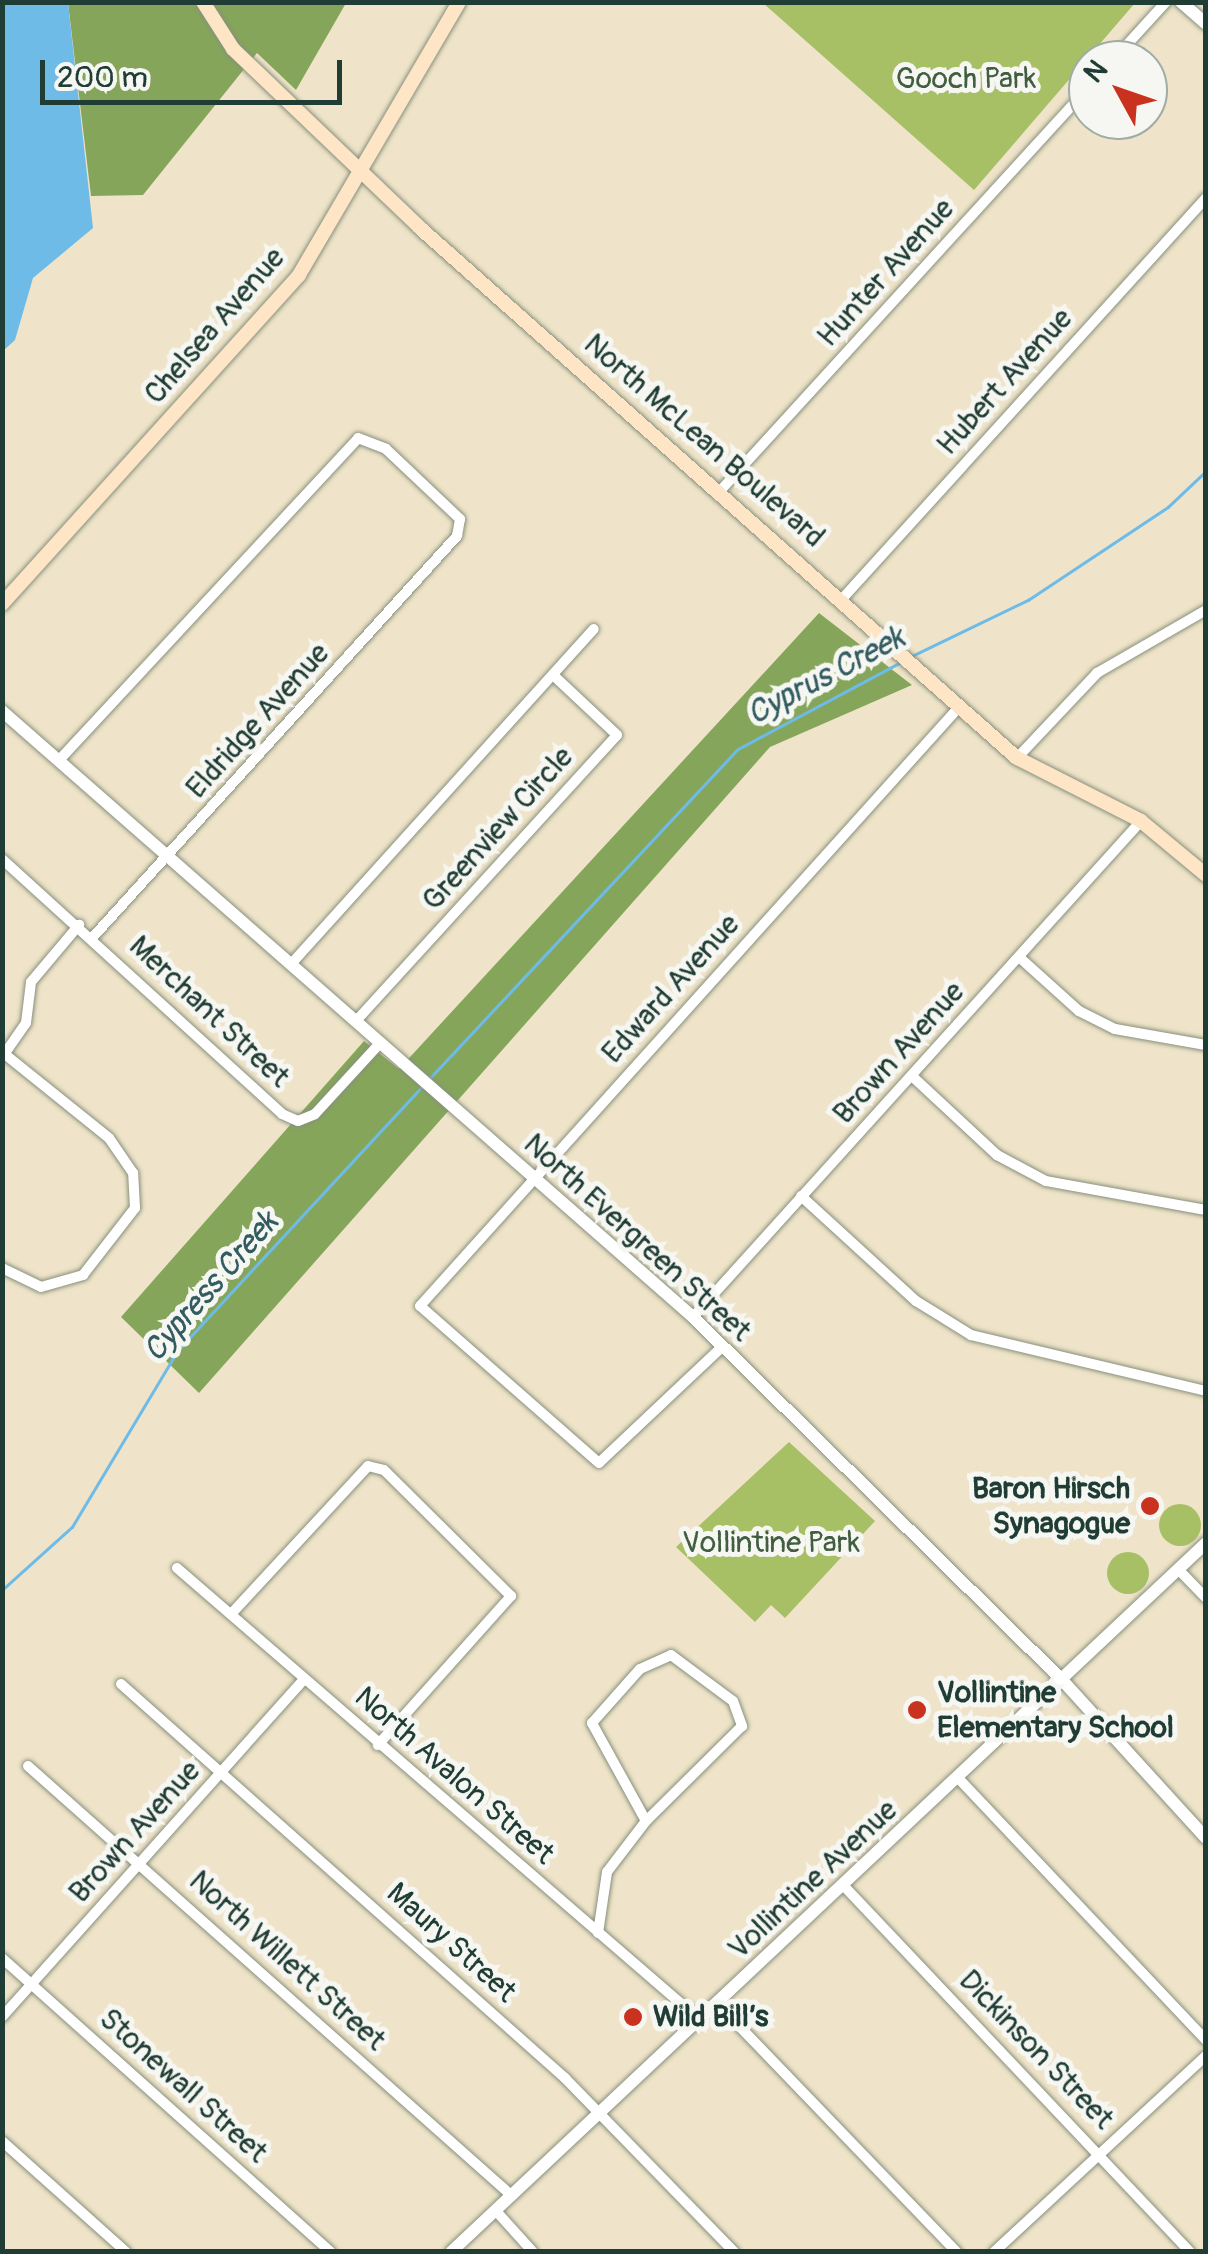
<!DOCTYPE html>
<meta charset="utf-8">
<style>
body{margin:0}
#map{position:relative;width:1208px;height:2254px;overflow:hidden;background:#efe4c9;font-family:Pangolin,sans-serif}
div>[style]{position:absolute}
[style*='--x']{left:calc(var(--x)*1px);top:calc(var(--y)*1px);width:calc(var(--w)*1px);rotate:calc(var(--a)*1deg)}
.green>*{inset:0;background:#a7bf65}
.round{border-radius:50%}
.forest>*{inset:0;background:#85a65a}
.water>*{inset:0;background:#6ebbe8}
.stream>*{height:2.5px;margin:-1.25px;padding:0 1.25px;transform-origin:1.25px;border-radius:1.25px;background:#6ebbe8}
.roads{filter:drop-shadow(0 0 2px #87907e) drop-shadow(0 0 2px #87907e)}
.minor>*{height:10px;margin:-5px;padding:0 5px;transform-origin:5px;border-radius:5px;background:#fff}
.tertiary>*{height:12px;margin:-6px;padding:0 6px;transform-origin:6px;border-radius:6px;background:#fff}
.secondary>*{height:14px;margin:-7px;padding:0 7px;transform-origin:7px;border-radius:7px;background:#fde5c5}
.dots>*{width:28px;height:28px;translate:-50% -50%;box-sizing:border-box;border:5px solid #f6f6f2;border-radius:50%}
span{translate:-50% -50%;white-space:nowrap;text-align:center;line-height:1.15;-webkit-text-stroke:10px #f6f6f2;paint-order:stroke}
.park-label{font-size:30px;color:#415e40}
.street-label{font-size:30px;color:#1f3d34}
.poi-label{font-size:30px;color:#1f3d34;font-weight:700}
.right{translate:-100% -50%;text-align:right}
.left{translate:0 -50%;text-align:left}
.water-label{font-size:32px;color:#335c61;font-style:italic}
.frame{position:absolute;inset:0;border:5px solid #1f3d34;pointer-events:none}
.north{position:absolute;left:1068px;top:40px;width:100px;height:100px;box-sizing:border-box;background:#f6f6f2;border:2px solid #a0aca6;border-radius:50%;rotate:310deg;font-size:28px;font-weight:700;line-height:40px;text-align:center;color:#1f3d34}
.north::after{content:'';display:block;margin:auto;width:35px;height:45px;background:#c8321e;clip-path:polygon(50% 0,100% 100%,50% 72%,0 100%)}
.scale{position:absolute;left:40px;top:60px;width:302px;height:45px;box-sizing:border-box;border:5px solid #1f3d34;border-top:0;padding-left:12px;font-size:30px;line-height:35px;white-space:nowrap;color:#1f3d34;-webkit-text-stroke:8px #f6f6f2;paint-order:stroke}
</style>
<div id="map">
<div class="green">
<i style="clip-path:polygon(763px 3px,1135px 3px,974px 190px)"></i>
<i style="clip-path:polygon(789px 1442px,875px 1521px,785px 1618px,771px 1605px,755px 1622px,676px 1547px)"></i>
<i class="round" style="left:1159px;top:1504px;width:42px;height:42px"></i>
<i class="round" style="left:1107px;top:1552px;width:42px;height:42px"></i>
</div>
<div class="forest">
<i style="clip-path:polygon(68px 3px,346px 3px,296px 90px,257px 53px,143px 195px,91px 196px)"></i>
<i style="clip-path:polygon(819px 613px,912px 685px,770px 747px,199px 1393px,121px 1317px,364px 1041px,399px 1069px)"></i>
</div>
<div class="water">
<i style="clip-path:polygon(3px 2px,68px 3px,93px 228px,33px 278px,15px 340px,3px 351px)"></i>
</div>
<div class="stream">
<i style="--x:912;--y:656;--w:129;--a:-25.8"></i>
<i style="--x:1028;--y:600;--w:168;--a:-33.6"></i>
<i style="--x:1168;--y:507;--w:52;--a:-43.5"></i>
<i style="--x:429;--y:1079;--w:452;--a:-46.9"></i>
<i style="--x:738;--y:749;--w:185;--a:-28.1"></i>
<i style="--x:2;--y:1590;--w:94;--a:-42"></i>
<i style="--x:72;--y:1527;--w:206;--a:-59.1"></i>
<i style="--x:178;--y:1350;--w:361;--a:-47.2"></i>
</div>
<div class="roads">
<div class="minor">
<i style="--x:1113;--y:60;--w:79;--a:-47.6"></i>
<i style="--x:720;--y:491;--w:546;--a:-47.6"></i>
<i style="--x:842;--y:599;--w:542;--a:-47.77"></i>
<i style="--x:62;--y:757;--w:435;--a:-47.1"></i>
<i style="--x:358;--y:438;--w:30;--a:21"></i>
<i style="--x:386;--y:449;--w:102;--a:43.4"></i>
<i style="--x:460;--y:519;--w:17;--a:100"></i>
<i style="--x:457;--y:536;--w:542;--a:132.23"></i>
<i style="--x:1017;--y:758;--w:117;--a:-46.7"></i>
<i style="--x:1097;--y:673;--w:126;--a:-30"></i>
<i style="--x:2;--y:859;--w:379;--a:42.3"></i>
<i style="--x:282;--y:1114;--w:17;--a:24"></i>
<i style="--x:298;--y:1121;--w:18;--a:-22"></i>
<i style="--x:315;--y:1114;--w:96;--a:-47.5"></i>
<i style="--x:1019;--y:957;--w:81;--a:42"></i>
<i style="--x:1079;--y:1011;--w:40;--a:26.6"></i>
<i style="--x:1115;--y:1029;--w:92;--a:10"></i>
<i style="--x:292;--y:963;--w:450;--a:-47.9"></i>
<i style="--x:356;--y:1021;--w:387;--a:-47.6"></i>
<i style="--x:617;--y:735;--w:88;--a:-136.8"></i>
<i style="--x:3;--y:1056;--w:40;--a:-55.1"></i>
<i style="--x:26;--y:1023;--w:41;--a:-83"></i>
<i style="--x:31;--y:982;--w:75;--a:-49.9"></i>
<i style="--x:913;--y:1077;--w:115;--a:42.9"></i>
<i style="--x:997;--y:1155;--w:55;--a:28"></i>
<i style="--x:1046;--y:1181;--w:163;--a:10.3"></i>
<i style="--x:801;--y:1196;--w:156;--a:42.4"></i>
<i style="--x:916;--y:1301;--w:65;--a:31.7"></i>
<i style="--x:971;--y:1335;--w:242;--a:13.4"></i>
<i style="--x:2;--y:1268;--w:43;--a:26"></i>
<i style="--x:41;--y:1287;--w:44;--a:-15.9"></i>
<i style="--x:83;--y:1275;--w:85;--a:-52.2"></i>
<i style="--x:135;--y:1208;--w:35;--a:-93"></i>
<i style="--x:133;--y:1173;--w:42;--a:-124.4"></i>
<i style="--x:109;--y:1138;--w:131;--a:-141.2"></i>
<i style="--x:693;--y:1317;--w:668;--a:-47.91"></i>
<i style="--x:723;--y:1346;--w:170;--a:136.7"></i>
<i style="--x:599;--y:1463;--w:238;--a:-138.7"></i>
<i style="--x:420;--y:1306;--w:807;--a:-48.01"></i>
<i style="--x:177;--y:1568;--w:690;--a:40.83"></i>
<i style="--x:1178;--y:1569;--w:40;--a:46"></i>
<i style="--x:232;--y:1613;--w:200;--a:-47.2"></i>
<i style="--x:368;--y:1466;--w:16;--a:14"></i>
<i style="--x:384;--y:1470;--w:179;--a:44.8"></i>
<i style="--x:511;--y:1596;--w:200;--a:131.8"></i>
<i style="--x:671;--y:1655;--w:77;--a:36.6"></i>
<i style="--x:733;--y:1701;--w:27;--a:70"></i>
<i style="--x:742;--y:1726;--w:135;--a:135.3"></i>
<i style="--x:646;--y:1821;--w:112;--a:-118.9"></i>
<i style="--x:592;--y:1723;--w:72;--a:-48.4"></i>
<i style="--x:640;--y:1669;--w:34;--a:-24"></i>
<i style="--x:121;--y:1684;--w:594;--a:41.59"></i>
<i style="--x:565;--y:2078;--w:243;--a:45.8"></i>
<i style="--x:28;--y:1766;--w:646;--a:41.61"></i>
<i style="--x:960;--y:1780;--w:358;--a:46.6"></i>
<i style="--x:843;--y:1885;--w:505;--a:46.6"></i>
<i style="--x:598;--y:1933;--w:62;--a:-81.6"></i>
<i style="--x:607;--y:1872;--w:64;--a:-52.6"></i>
<i style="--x:2;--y:1958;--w:441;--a:41.8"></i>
<i style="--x:717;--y:2003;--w:346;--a:46.1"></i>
<i style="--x:2;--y:2017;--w:453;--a:-48.2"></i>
<i style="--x:2;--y:2141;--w:166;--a:41.8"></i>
<i style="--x:496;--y:2211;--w:55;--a:47.9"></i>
<i style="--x:994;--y:2252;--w:289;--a:-42.8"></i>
</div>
<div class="tertiary">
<i style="--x:1181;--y:2;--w:33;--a:41"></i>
<i style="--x:2;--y:711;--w:919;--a:41.25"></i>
<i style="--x:693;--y:1317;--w:519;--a:44.53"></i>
<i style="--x:1063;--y:1681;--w:212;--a:47.7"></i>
<i style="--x:451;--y:2252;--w:1036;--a:-43.2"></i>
</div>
<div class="secondary">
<i style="--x:203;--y:2;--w:56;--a:57.4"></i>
<i style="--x:233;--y:49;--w:259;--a:43.7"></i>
<i style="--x:420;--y:228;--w:798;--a:41.6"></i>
<i style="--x:1017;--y:758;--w:139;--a:26.9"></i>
<i style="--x:1141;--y:821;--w:85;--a:39.7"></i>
<i style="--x:2;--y:604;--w:443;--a:-47.9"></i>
<i style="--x:299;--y:275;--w:316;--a:-59.6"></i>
</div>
</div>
<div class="dots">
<i style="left:1150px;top:1506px;background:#c8321e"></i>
<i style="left:917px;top:1710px;background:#c8321e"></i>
<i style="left:633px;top:2017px;background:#c8321e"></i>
</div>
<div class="park-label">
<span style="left:966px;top:79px">Gooch Park</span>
<span style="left:771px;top:1543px">Vollintine Park</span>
</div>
<div class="street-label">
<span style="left:886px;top:273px;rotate:-48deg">Hunter Avenue</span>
<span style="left:215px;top:326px;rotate:-49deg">Chelsea Avenue</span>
<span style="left:1005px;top:382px;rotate:-48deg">Hubert Avenue</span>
<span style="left:704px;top:441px;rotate:41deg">North McLean Boulevard</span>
<span style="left:258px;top:721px;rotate:-48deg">Eldridge Avenue</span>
<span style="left:498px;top:829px;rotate:-48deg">Greenview Circle</span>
<span style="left:671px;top:989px;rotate:-48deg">Edward Avenue</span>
<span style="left:209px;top:1012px;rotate:43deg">Merchant Street</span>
<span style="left:899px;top:1053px;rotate:-48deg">Brown Avenue</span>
<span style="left:637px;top:1238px;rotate:42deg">North Evergreen Street</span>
<span style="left:454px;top:1776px;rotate:41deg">North Avalon Street</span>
<span style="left:135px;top:1832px;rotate:-48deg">Brown Avenue</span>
<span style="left:813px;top:1880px;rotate:-43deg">Vollintine Avenue</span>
<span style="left:451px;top:1943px;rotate:42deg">Maury Street</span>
<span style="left:287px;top:1961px;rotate:42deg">North Willett Street</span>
<span style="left:1036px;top:2050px;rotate:46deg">Dickinson Street</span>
<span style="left:183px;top:2086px;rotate:42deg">Stonewall Street</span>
</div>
<div class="poi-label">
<span class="right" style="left:1130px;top:1506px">Baron Hirsch<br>Synagogue</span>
<span class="left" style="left:937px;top:1710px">Vollintine<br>Elementary School</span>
<span class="left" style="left:653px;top:2017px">Wild Bill’s</span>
</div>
<div class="water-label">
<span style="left:826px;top:676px;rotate:-28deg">Cyprus Creek</span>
<span style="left:211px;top:1287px;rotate:-49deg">Cypress Creek</span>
</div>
<div class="frame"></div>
<div class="north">N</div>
<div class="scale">200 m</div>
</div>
